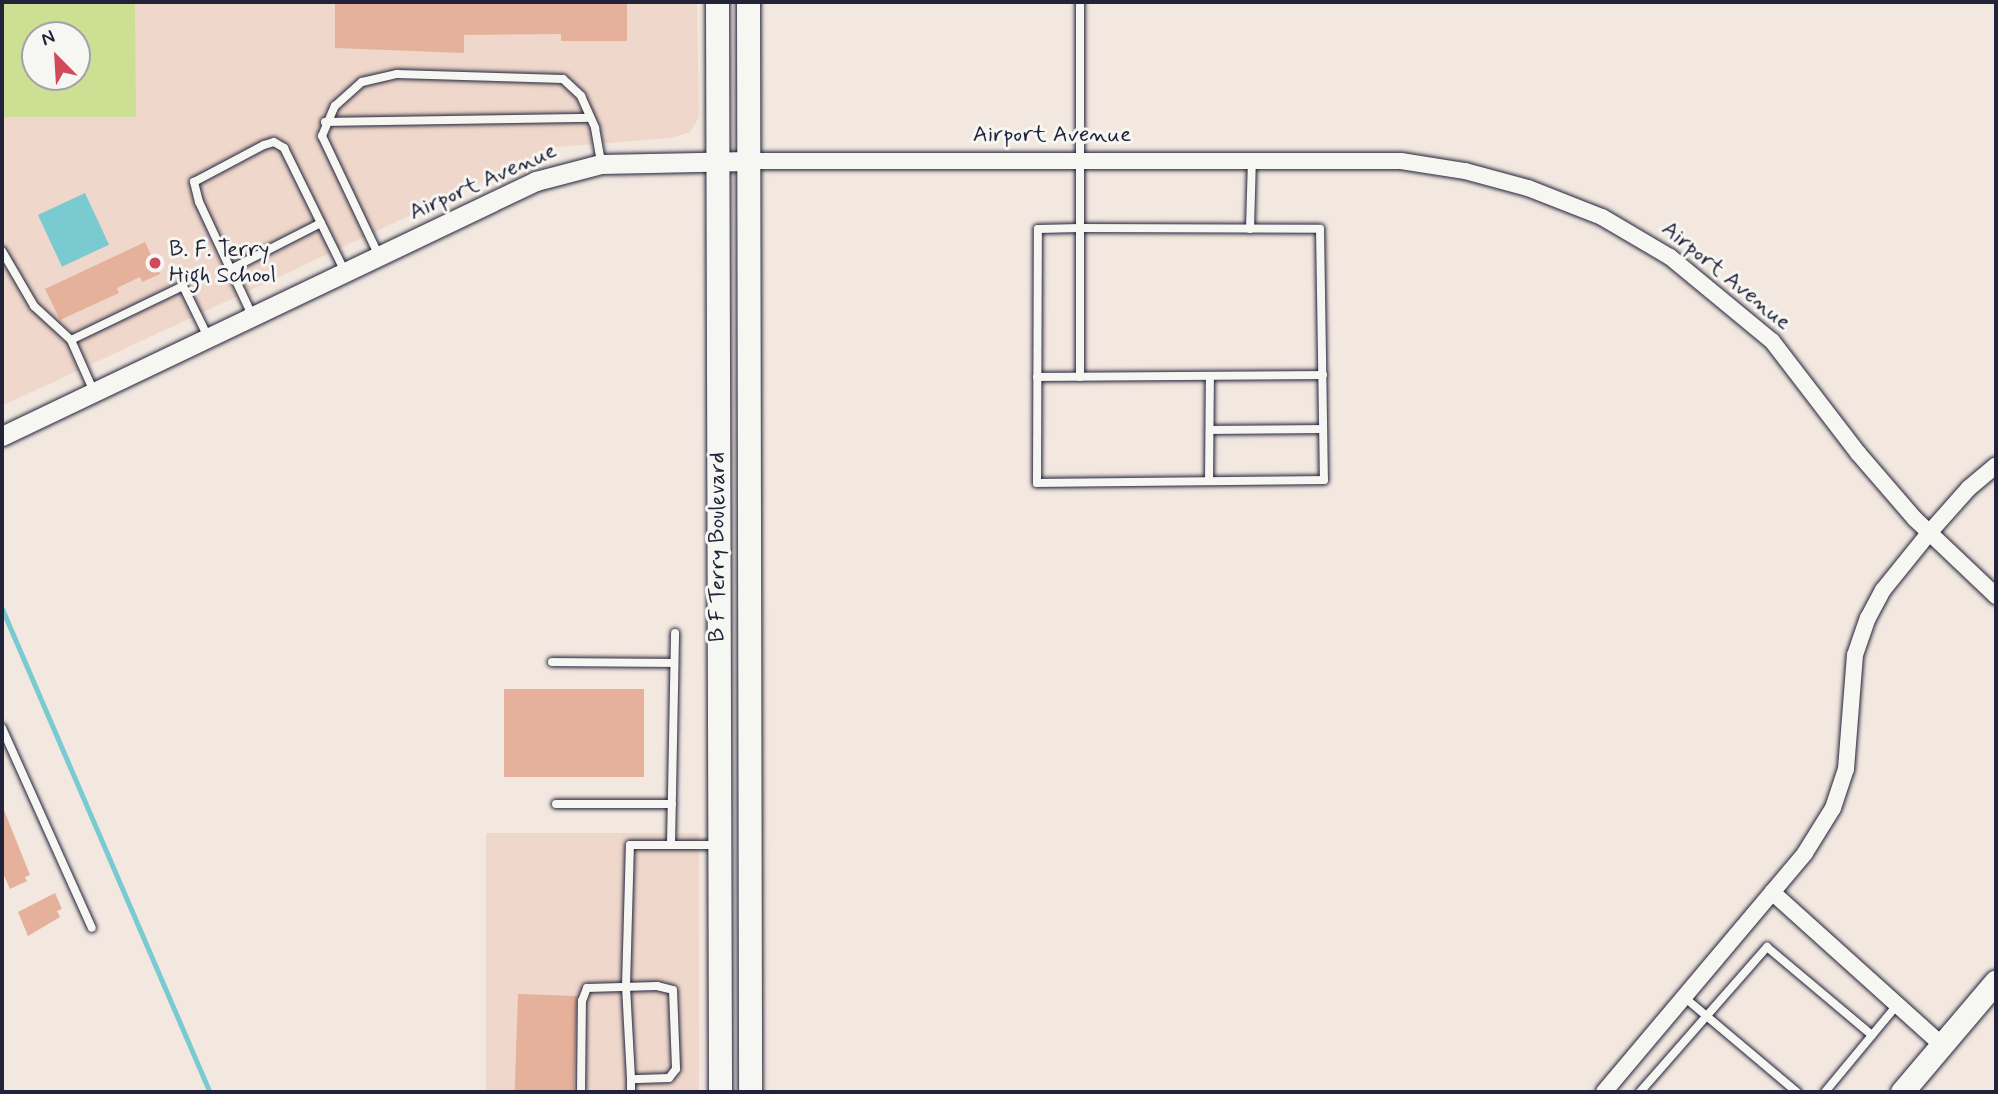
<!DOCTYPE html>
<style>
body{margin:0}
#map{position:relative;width:1998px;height:1094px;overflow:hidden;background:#f3e8e0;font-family:Mynerve,sans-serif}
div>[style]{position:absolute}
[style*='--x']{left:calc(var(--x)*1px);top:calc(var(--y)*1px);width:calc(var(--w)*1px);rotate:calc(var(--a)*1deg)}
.built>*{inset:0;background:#efd8cb;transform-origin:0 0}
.green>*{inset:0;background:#ccdf93}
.water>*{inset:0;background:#79cbd1;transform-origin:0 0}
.stream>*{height:4.5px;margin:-2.25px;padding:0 2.25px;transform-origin:2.25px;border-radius:2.25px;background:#79cbd1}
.building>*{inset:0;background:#e6b19a;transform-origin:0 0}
.roads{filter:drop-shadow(0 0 2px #22223b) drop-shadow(0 0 2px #22223b)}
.service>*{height:8px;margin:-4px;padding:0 4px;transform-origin:4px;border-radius:4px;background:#f6f6f2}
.minor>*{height:16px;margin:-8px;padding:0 8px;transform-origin:8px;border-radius:8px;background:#f6f6f2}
.tertiary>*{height:19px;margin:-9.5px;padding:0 9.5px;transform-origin:9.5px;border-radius:9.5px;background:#f6f6f2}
.secondary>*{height:23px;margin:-11.5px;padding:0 11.5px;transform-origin:11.5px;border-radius:11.5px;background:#f6f6f2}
.dots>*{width:19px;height:19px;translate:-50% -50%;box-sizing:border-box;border:4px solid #f6f6f2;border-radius:50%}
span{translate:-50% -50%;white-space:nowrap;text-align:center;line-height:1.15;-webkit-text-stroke:6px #f6f6f2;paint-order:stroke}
.street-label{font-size:23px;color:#22223b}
.poi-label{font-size:23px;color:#22223b}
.left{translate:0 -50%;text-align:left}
.frame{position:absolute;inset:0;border:4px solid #22223b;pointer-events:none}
.north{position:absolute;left:21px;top:21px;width:70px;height:70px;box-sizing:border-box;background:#f6f6f2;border:2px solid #a1a1a9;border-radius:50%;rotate:336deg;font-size:19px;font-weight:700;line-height:28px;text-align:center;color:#22223b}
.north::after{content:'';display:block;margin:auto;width:24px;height:32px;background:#d1495b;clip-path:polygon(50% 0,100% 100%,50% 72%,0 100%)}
</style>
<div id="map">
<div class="built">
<i style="clip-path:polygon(evenodd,2px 2px,697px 2px,699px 117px,690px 132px,672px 138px,557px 147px,2px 406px,2px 2px,35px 35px,77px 35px,77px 77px,35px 77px,35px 35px)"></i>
<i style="left:486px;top:833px;width:213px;height:259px"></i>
</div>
<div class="green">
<i style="clip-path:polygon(evenodd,2px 3px,135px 3px,136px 117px,2px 117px,2px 3px,35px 35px,77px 35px,77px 77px,35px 77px,35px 35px)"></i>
</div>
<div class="water">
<i style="left:85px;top:193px;width:57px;height:52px;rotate:65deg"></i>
</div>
<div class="stream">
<i style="--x:2;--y:608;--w:527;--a:66.74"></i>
</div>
<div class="building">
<i style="clip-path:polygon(335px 2px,627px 2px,627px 41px,561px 41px,561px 34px,464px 35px,464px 53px,335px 48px)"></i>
<i style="clip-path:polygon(145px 242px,160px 274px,142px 282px,140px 277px,117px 288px,119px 293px,60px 320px,45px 289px)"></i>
<i style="left:504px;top:689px;width:140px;height:88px"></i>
<i style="clip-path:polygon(2px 805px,30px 875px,25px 877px,27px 881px,10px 889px,2px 871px)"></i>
<i style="clip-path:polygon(55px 893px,62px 909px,57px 911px,60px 917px,28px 936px,18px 912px)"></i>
<i style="left:577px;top:996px;width:96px;height:59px;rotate:92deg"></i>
</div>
<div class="roads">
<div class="service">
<i style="--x:1080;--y:2;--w:226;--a:90"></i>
<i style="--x:1080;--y:228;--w:240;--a:0.2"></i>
<i style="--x:1320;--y:229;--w:251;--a:89.1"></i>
<i style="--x:1324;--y:480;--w:287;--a:179.4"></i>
<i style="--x:1037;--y:483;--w:254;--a:-89.8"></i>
<i style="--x:1038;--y:229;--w:42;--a:-1.4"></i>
<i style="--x:1080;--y:228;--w:149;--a:90"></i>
<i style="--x:325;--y:122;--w:265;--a:-0.9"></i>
<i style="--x:1250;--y:229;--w:70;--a:-88.4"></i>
<i style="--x:2;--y:251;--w:64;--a:59.8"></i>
<i style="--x:34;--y:306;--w:50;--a:42.6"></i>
<i style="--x:379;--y:256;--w:133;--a:-115.4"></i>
<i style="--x:322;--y:136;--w:33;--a:-67"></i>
<i style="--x:335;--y:106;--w:36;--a:-42"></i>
<i style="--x:362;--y:82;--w:36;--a:-13"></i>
<i style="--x:397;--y:74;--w:166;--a:1.7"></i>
<i style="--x:563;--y:79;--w:25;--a:43"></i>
<i style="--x:581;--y:96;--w:35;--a:66"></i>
<i style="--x:595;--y:128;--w:36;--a:80"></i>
<i style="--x:231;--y:269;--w:101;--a:-27.1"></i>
<i style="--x:252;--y:315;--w:125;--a:-115.1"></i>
<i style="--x:199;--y:202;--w:21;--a:-104"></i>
<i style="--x:194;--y:182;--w:79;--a:-27.9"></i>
<i style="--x:264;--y:145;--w:10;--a:-17"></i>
<i style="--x:274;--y:142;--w:12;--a:31"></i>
<i style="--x:284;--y:148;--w:138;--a:63.8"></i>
<i style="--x:1037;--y:377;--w:286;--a:-0.4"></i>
<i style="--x:94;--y:392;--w:57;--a:-113.9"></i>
<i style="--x:71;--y:340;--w:124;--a:-25.7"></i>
<i style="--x:183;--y:286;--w:57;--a:63.9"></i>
<i style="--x:1210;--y:430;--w:113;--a:-0.5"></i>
<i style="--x:1209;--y:481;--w:105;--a:-89.5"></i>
<i style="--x:552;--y:662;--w:122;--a:0.5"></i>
<i style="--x:2;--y:728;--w:219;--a:65.8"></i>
<i style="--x:556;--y:804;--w:116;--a:0"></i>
<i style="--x:671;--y:845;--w:212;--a:-88.9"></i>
<i style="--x:1684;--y:997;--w:148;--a:40.1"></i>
<i style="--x:631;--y:1079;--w:93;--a:-93.1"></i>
<i style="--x:626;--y:986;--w:141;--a:-88.4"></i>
<i style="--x:630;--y:845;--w:86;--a:0"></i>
<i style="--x:581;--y:1092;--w:91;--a:-89.4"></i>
<i style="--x:582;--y:1001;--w:14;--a:-69"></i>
<i style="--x:587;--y:988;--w:70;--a:-1.6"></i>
<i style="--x:657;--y:986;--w:16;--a:14"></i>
<i style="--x:673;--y:990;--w:79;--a:87.8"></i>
<i style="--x:676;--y:1069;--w:11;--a:128"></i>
<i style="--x:669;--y:1078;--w:38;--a:178"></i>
<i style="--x:631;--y:1079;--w:13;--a:90"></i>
<i style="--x:1640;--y:1092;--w:193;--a:-48.8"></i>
<i style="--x:1767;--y:947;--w:137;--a:40"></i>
<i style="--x:1825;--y:1092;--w:113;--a:-50.4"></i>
</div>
<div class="minor">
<i style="--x:748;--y:161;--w:653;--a:0"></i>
<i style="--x:1401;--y:161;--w:65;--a:8.9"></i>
<i style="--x:1465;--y:171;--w:65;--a:15.1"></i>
<i style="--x:1528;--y:188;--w:79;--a:21.4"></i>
<i style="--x:1602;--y:217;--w:79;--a:30.5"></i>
<i style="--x:1670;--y:257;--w:132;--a:39.5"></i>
<i style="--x:1772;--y:341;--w:141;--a:52.5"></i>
<i style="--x:1858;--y:453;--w:87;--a:49.2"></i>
<i style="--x:1915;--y:519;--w:112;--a:43.5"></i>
<i style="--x:1772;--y:892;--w:229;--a:42"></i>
<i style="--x:1604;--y:1092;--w:312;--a:-49.9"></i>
<i style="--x:1805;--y:853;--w:53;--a:-58.1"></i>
<i style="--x:1833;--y:808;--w:41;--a:-71.6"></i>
<i style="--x:1846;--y:769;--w:114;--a:-85.5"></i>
<i style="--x:1855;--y:655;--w:39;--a:-71"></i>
<i style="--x:1868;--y:618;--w:32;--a:-62"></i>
<i style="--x:1883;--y:590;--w:73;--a:-51.1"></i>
<i style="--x:1929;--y:533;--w:60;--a:-48.4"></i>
<i style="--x:1969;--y:488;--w:35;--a:-40"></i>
</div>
<div class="tertiary">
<i style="--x:2;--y:436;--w:592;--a:-25.53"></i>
<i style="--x:536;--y:181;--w:67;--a:-14.7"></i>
<i style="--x:601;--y:164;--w:147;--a:-1.2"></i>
</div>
<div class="secondary">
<i style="--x:717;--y:2;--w:1090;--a:89.84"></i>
<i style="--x:748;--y:2;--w:1090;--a:89.89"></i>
<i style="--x:1902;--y:1092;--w:145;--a:-49.7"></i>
</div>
</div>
<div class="dots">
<i style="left:155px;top:263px;background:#d1495b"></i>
</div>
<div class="street-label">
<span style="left:1052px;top:135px">Airport Avenue</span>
<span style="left:483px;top:182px;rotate:-24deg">Airport Avenue</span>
<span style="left:1726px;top:276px;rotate:39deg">Airport Avenue</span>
<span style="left:718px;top:547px;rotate:-90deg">B F Terry Boulevard</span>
</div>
<div class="poi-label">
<span class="left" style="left:169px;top:263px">B. F. Terry<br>High School</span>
</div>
<div class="frame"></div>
<div class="north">N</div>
</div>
